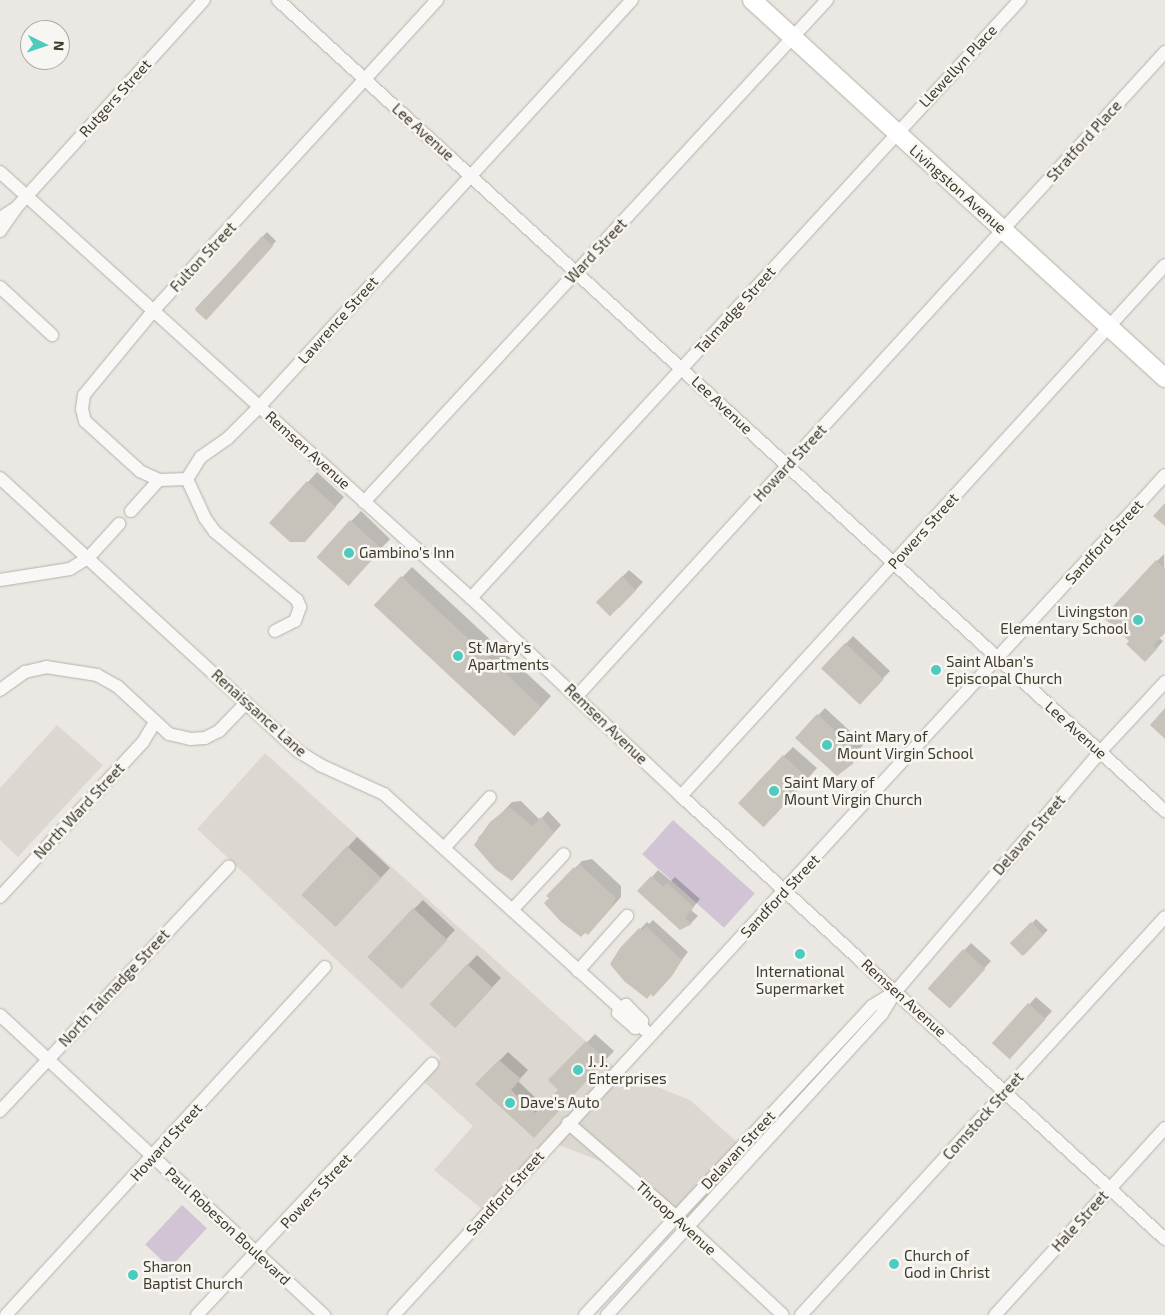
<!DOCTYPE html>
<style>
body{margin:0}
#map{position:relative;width:1165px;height:1315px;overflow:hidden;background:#ebe8e3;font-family:"Exo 2",sans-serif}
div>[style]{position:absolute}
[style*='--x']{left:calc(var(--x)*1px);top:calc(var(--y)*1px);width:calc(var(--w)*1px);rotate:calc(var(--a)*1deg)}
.built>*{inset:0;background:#dcd8d1}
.green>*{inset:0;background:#d1c4d4;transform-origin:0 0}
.shadow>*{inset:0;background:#0003;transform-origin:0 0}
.building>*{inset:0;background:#c7c3ba;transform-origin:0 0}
.roads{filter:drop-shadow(0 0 1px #b5b1a8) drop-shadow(0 0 1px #b5b1a8)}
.street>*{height:12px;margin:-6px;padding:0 6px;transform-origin:6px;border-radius:6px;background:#f9f8f6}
.secondary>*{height:18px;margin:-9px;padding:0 9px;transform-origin:9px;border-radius:9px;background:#fff}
.dots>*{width:14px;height:14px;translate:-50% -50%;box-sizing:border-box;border:2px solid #f8f6f3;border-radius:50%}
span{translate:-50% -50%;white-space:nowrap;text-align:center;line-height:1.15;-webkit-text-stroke:5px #f8f6f3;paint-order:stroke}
.street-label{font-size:15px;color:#423b2b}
.poi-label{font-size:15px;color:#423b2b}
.left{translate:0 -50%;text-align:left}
.right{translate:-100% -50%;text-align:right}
.north{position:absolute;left:20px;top:20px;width:50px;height:50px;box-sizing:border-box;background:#f8f6f3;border:1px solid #afaba3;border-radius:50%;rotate:94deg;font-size:14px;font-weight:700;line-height:20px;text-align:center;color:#423b2b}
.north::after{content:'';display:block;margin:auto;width:18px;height:22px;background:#4dcbbf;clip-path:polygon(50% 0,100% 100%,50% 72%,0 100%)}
</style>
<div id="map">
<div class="built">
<i style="clip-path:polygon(57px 725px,103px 765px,18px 857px,0 840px,0 788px)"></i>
<i style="clip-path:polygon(265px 753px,620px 1072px,690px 1100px,748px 1152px,684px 1224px,628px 1172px,554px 1143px,489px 1215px,434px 1170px,473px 1126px,421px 1079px,441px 1058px,197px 829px)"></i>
</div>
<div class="green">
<i style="left:673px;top:820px;width:110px;height:46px;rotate:42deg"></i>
<i style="left:182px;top:1205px;width:34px;height:54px;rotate:43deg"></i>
</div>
<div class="shadow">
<i style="clip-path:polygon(267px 232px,276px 241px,210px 315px,195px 309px)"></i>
<i style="clip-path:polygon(317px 472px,344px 497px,314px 531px,308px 482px)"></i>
<i style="clip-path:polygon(361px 511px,390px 539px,357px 574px,318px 556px)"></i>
<i style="clip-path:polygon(1164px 554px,1165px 631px,1159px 638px,1163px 641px,1152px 654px,1131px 641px,1157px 561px)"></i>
<i style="clip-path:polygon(412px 567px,551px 696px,525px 725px,376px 605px)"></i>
<i style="clip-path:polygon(629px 570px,643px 582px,619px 608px,622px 577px)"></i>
<i style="clip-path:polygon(853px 636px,890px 671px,867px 695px,823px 668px)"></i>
<i style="clip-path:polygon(825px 708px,864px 744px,857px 752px,860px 755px,837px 775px,797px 738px)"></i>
<i style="clip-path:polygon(793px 747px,817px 768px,774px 816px,784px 756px)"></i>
<i style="clip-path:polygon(521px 801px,540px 820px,548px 811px,561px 825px,518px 873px,478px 838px,512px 802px)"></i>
<i style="clip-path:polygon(357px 837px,390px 868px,345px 916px,348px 847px)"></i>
<i style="clip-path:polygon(592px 859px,621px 886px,621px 897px,595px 926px,578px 934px,546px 903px,551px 898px,548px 896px,582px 861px)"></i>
<i style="clip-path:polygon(658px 870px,671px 881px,675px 877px,700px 899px,691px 910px,698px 916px,691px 923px,680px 928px,652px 877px)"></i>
<i style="clip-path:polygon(423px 900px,455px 930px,411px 977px,414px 909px)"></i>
<i style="left:1036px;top:919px;width:16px;height:34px;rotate:43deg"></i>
<i style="clip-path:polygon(653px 920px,688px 952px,660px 988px,621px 949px,647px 922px,649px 924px)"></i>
<i style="clip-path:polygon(971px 943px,991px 961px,956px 999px,929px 988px)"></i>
<i style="clip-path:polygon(477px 955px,501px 978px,464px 1017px,431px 1004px)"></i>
<i style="clip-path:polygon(1036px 997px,1052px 1011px,1017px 1050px,994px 1043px)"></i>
<i style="clip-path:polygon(595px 1034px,614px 1051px,542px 1128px,476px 1084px,508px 1052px,528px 1070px,518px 1081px,544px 1106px,560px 1090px,550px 1080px)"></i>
</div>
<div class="building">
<i style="left:262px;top:236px;width:15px;height:100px;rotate:42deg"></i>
<i style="clip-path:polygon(307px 481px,336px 507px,305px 542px,290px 542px,269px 523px)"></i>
<i style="clip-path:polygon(1165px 503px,1165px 526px,1153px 516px)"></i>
<i style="left:350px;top:520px;width:43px;height:50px;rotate:42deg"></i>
<i style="clip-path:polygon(1156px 560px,1165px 569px,1165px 633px,1153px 645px,1157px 649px,1145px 662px,1126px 644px,1129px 641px,1103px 617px)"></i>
<i style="left:401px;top:576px;width:192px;height:40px;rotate:43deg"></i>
<i style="left:622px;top:576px;width:20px;height:37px;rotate:45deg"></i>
<i style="left:845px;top:643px;width:53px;height:35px;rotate:43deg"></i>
<i style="clip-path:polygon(1165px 708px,1165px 739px,1150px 725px)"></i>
<i style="clip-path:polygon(817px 714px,858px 752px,851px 760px,854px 763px,837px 776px,795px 738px)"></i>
<i style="left:783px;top:755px;width:35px;height:66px;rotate:43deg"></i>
<i style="clip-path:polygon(509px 807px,533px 826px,541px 817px,554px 833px,512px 881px,495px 869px,474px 845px,490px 822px)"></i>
<i style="left:347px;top:846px;width:47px;height:67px;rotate:43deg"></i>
<i style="clip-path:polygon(580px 865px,616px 898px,612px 903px,614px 905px,588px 935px,585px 933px,581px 937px,560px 921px,544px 903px,549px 898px,546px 896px,574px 867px,576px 869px)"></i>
<i style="clip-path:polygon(651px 876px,663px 887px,667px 883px,694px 907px,685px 918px,692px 924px,680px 930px,637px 891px)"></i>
<i style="left:413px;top:908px;width:47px;height:67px;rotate:43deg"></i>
<i style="left:1031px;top:922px;width:18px;height:30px;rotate:45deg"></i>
<i style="clip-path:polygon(646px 926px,682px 960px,672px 976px,653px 997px,651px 994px,647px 999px,624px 981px,610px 964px,620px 948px,639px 928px,642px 931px)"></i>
<i style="left:963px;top:949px;width:30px;height:53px;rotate:42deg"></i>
<i style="left:467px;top:964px;width:35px;height:55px;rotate:43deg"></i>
<i style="left:1028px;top:1003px;width:24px;height:54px;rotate:42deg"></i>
<i style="clip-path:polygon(586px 1041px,606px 1060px,534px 1138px,475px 1084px,499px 1060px,521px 1079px,511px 1090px,535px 1113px,558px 1090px,548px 1080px)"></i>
</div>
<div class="roads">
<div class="street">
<i style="--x:278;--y:0;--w:1202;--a:42.44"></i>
<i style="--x:0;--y:172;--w:635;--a:42.13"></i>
<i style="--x:471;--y:598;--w:289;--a:43.3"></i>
<i style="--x:681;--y:796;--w:656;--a:42.47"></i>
<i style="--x:0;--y:218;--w:19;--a:-32"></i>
<i style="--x:0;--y:231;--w:28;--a:-55"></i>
<i style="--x:16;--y:208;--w:280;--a:-47.9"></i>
<i style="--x:0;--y:287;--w:71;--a:42.7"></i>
<i style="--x:0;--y:478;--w:404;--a:42.5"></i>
<i style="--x:298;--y:751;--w:26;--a:32"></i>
<i style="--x:320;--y:765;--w:70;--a:24.4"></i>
<i style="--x:384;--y:794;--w:319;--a:42.2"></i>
<i style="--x:620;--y:1008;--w:5;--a:112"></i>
<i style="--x:618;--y:1013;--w:23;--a:41"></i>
<i style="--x:635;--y:1028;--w:5;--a:-22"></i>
<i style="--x:187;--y:479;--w:28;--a:178"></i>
<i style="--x:159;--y:480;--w:21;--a:-155"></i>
<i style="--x:140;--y:471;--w:74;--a:-137.7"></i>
<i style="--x:85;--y:421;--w:12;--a:-104"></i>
<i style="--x:82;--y:409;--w:14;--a:-82"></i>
<i style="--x:84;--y:395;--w:110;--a:-50.5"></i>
<i style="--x:154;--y:310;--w:420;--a:-47.6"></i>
<i style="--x:364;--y:502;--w:683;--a:-47.31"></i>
<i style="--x:131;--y:511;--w:42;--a:-47.9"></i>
<i style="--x:0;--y:580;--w:71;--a:-8.9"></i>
<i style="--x:70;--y:569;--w:22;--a:-32"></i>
<i style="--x:89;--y:557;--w:45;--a:-47.7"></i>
<i style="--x:471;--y:598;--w:812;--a:-47.45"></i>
<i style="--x:275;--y:631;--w:22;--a:-27"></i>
<i style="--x:295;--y:621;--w:15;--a:-70"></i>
<i style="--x:300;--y:607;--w:8;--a:-113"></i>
<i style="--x:297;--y:600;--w:107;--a:-140.3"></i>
<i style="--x:215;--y:532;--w:17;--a:-126"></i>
<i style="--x:205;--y:518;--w:43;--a:-114.8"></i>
<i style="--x:187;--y:479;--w:26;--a:-58"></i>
<i style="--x:201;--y:457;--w:32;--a:-35"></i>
<i style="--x:227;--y:439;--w:45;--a:-45"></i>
<i style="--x:259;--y:407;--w:552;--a:-47.5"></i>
<i style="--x:0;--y:690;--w:31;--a:-36"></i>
<i style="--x:25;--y:672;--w:22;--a:-13"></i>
<i style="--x:46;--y:667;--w:52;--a:8.9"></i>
<i style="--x:97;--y:675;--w:23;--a:29"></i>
<i style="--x:117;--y:686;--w:71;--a:42.7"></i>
<i style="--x:169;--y:734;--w:22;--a:13"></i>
<i style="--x:190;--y:739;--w:15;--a:-4"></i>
<i style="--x:205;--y:738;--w:16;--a:-27"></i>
<i style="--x:219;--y:731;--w:39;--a:-46"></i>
<i style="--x:577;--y:696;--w:872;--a:-47.6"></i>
<i style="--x:681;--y:796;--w:718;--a:-47.65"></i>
<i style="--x:445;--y:847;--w:67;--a:-48"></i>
<i style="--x:0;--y:897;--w:211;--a:-47.3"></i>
<i style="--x:143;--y:742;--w:23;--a:-59"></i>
<i style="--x:512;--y:910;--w:76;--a:-47.1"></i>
<i style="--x:578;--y:971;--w:74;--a:-48.3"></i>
<i style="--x:620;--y:1008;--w:7;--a:-27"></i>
<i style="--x:626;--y:1005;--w:23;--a:45"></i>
<i style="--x:642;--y:1021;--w:5;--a:112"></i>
<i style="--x:640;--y:1026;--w:6;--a:39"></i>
<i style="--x:0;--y:1015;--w:442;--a:42.8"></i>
<i style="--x:0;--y:1111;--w:335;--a:-46.9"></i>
<i style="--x:568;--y:1123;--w:159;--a:40.9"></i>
<i style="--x:688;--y:1227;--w:129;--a:42.8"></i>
<i style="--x:6;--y:1315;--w:472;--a:-47.5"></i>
<i style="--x:197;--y:1315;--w:344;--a:-46.9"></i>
<i style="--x:394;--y:1315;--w:1140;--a:-47.45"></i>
<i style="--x:585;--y:1315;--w:422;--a:-47.1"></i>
<i style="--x:872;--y:1006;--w:26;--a:-32"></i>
<i style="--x:607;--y:1315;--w:408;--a:-47.6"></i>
<i style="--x:882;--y:1014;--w:27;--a:-59"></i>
<i style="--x:896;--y:991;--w:314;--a:-49.5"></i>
<i style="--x:1100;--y:752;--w:96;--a:-47.1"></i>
<i style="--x:801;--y:1315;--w:539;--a:-47.55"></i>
<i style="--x:995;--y:1315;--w:253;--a:-47.7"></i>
</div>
<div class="secondary">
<i style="--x:752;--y:0;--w:560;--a:42.47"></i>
</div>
</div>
<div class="dots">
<i style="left:349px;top:553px;background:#4dcbbf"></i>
<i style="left:1138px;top:620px;background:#4dcbbf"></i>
<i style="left:458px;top:656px;background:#4dcbbf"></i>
<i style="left:936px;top:670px;background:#4dcbbf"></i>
<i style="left:827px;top:745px;background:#4dcbbf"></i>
<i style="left:774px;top:791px;background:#4dcbbf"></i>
<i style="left:800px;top:954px;background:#4dcbbf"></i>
<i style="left:578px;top:1070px;background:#4dcbbf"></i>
<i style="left:510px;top:1103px;background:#4dcbbf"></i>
<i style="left:894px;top:1264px;background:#4dcbbf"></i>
<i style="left:133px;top:1275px;background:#4dcbbf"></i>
</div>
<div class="street-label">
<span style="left:958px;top:66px;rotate:-47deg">Llewellyn Place</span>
<span style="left:115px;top:98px;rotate:-48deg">Rutgers Street</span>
<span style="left:423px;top:132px;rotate:42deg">Lee Avenue</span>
<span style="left:1084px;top:141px;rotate:-48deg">Stratford Place</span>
<span style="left:958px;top:189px;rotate:42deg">Livingston Avenue</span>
<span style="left:596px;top:251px;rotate:-47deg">Ward Street</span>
<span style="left:203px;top:257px;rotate:-47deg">Fulton Street</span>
<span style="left:735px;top:310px;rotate:-48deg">Talmadge Street</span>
<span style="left:338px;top:320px;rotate:-48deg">Lawrence Street</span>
<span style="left:722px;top:405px;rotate:43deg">Lee Avenue</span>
<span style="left:308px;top:450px;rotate:42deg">Remsen Avenue</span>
<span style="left:790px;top:463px;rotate:-47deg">Howard Street</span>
<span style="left:923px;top:531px;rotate:-48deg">Powers Street</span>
<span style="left:1104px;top:542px;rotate:-48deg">Sandford Street</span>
<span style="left:259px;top:713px;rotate:42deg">Renaissance Lane</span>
<span style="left:606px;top:724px;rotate:44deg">Remsen Avenue</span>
<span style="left:1076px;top:730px;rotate:42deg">Lee Avenue</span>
<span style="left:79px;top:811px;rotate:-47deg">North Ward Street</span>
<span style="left:1029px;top:835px;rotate:-49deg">Delavan Street</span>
<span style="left:780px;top:896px;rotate:-47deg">Sandford Street</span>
<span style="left:114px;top:988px;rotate:-47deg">North Talmadge Street</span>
<span style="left:904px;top:998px;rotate:42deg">Remsen Avenue</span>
<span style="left:983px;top:1116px;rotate:-48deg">Comstock Street</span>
<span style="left:166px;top:1142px;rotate:-48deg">Howard Street</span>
<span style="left:738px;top:1150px;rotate:-47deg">Delavan Street</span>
<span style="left:316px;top:1191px;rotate:-47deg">Powers Street</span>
<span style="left:505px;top:1193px;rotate:-48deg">Sandford Street</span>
<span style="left:676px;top:1218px;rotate:42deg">Throop Avenue</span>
<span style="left:1080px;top:1221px;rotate:-48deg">Hale Street</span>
<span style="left:228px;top:1226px;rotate:43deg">Paul Robeson Boulevard</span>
</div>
<div class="poi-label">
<span class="left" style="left:359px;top:553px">Gambino's Inn</span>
<span class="right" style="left:1128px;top:620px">Livingston<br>Elementary School</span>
<span class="left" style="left:468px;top:656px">St Mary's<br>Apartments</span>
<span class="left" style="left:946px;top:670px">Saint Alban's<br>Episcopal Church</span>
<span class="left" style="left:837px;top:745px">Saint Mary of<br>Mount Virgin School</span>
<span class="left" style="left:784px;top:791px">Saint Mary of<br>Mount Virgin Church</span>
<span style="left:800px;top:980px">International<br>Supermarket</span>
<span class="left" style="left:588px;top:1070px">J. J.<br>Enterprises</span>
<span class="left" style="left:520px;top:1103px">Dave's Auto</span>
<span class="left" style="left:904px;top:1264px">Church of<br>God in Christ</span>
<span class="left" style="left:143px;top:1275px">Sharon<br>Baptist Church</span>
</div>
<div class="north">N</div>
</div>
